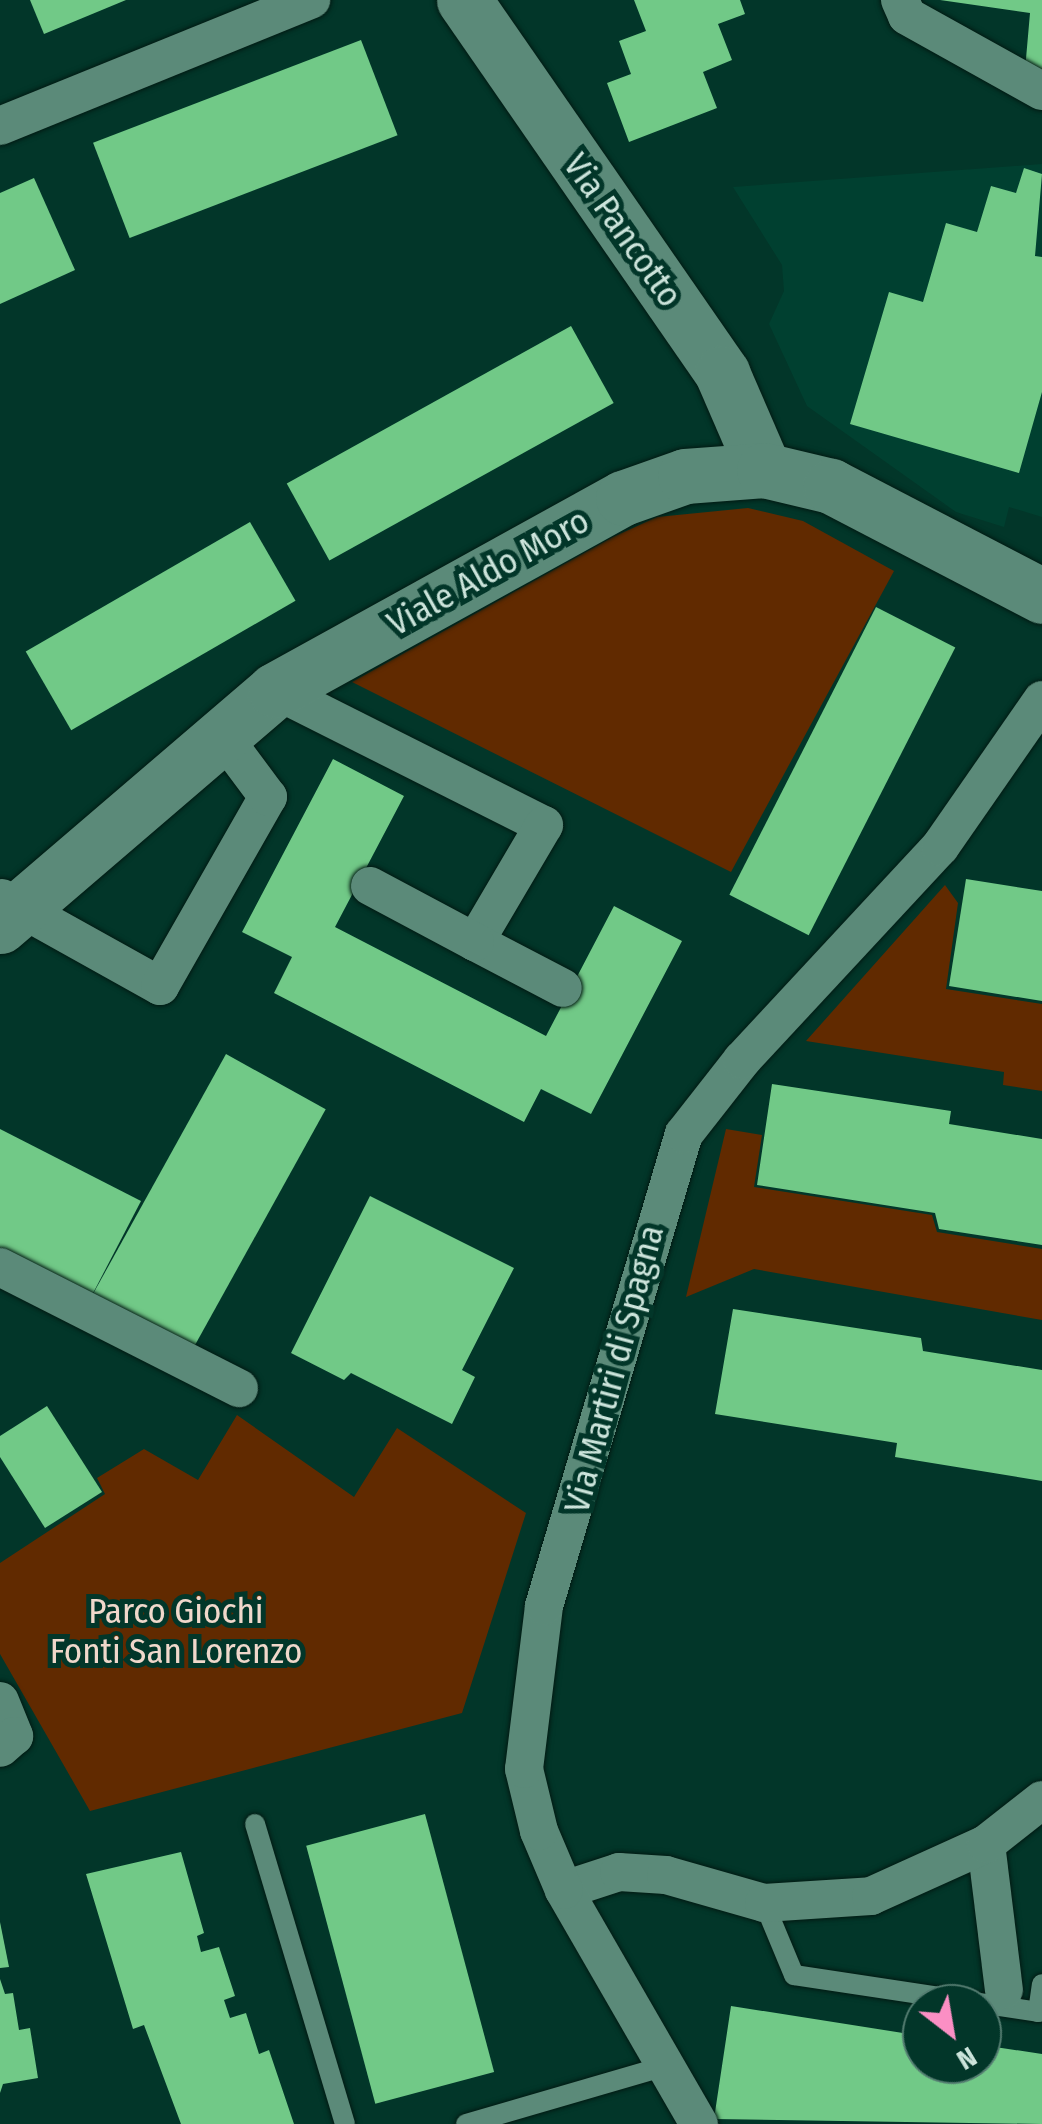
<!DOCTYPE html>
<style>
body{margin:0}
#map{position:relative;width:1042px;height:2124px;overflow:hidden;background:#023629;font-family:"Fira Sans Condensed",sans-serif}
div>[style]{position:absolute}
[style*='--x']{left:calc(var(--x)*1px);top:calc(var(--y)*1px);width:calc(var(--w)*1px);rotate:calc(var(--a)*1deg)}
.built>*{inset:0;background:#004030}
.green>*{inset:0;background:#612a00}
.building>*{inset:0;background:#71c987;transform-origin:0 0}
.roads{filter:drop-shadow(0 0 2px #031a13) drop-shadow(0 0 2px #031a13)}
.lane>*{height:20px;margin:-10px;padding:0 10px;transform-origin:10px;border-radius:10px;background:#5b8a79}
.street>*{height:38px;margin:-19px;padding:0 19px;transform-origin:19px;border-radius:19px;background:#5b8a79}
.secondary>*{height:55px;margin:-27.5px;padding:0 27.5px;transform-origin:27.5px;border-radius:27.5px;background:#5b8a79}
span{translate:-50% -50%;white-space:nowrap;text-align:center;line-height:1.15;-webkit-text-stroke:10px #023629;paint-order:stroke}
.street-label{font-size:35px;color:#cce4db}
.park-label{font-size:35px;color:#f0d8cb}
.north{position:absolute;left:902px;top:1984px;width:100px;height:100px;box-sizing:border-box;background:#023629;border:2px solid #537c70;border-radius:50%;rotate:149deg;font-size:28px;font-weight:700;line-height:40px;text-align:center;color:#cce4db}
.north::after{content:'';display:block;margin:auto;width:35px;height:45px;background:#fb8fc4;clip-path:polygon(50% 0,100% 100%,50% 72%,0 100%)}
</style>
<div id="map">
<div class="built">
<i style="clip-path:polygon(1042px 164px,1042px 517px,1009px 507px,1004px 527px,956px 512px,807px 406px,769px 324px,784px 291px,782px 265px,733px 187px)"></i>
</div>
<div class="green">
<i style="clip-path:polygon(748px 508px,803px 521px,894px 571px,731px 872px,352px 682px,613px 537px,657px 517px)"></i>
<i style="clip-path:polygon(945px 885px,958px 903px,946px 989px,1042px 1004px,1042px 1091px,1003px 1085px,1004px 1072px,806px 1041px)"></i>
<i style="clip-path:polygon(726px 1129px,762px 1135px,754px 1187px,932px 1215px,937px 1232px,1042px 1249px,1042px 1320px,754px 1269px,686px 1297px)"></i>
<i style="clip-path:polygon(237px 1415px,354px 1497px,397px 1428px,526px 1513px,462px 1713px,90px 1811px,0 1654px,0 1563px,105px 1494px,97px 1478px,144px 1449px,198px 1480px)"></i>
</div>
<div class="building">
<i style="clip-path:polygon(30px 0,126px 0,44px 34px)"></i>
<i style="clip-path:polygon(634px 0,740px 0,745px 14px,718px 24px,732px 60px,703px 72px,717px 108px,629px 142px,607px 83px,631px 74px,619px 41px,646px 31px)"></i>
<i style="clip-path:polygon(940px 0,1042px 0,1042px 71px,1025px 70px,1030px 13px)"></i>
<i style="left:361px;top:40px;width:102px;height:287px;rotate:69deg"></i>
<i style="clip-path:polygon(1024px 168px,1042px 174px,1035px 256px,1042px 257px,1042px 392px,1019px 473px,850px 424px,889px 292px,923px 302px,946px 223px,977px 232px,991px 186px,1016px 193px)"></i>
<i style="clip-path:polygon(34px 178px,75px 270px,0 304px,0 193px)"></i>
<i style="left:571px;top:326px;width:88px;height:325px;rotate:61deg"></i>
<i style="left:250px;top:522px;width:91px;height:259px;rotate:60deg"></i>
<i style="left:876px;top:607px;width:89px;height:323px;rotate:27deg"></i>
<i style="clip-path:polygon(333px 759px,404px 796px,335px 927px,546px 1036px,614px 906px,682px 941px,591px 1114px,541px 1089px,524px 1122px,274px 993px,292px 957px,242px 932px)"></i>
<i style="clip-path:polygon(966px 879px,1042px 891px,1042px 1001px,949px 986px)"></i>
<i style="left:226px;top:1054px;width:114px;height:275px;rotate:29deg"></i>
<i style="clip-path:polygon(772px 1084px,951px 1111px,949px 1124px,1042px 1139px,1042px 1245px,939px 1229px,935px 1213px,757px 1185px)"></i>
<i style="clip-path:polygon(0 1129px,141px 1201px,90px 1299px,0 1252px)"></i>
<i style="clip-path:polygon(370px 1196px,514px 1268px,462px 1370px,475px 1377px,452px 1424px,351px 1373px,344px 1380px,291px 1353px)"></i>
<i style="clip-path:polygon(733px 1309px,921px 1338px,923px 1351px,1042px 1370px,1042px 1481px,895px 1457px,897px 1443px,715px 1414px)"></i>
<i style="clip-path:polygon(47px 1406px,102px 1492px,45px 1528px,0 1457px,0 1436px)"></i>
<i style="left:425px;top:1814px;width:267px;height:123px;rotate:75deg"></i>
<i style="clip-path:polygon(181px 1852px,204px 1933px,197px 1936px,201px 1952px,219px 1947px,235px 1996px,224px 2000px,230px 2018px,246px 2013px,259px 2054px,269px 2050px,294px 2124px,181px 2124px,144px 2025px,133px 2029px,86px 1874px)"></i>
<i style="clip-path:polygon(0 1922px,9px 1967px,0 1968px)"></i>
<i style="clip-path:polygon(0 1979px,5px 1994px,13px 1993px,19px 2030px,30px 2028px,38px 2078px,3px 2084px,0 2093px)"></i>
<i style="clip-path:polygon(731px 2006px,922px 2036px,922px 2064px,982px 2064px,982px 2045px,1042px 2054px,1042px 2124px,714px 2119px)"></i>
</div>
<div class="roads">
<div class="lane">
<i style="--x:255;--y:1824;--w:313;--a:73.3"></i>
<i style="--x:764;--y:1903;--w:78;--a:67.4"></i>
<i style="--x:794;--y:1975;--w:247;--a:8.6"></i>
<i style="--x:1038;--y:2012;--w:28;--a:-82"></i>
<i style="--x:466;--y:2124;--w:208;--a:-16.2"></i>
</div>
<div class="street">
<i style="--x:900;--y:0;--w:17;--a:66"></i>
<i style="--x:907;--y:16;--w:154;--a:29.1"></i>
<i style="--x:0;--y:126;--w:336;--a:-22.1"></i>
<i style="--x:275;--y:690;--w:301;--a:26.7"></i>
<i style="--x:544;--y:825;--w:136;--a:120.5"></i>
<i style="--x:475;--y:942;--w:99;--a:27.6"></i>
<i style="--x:370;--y:886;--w:119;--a:28.1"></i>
<i style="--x:2;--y:898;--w:181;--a:29.1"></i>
<i style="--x:160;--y:986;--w:218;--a:-60.3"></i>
<i style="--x:268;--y:797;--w:79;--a:-126.7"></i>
<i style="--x:0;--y:1267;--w:268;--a:26.9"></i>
<i style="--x:0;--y:1701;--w:38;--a:68"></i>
<i style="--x:14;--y:1736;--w:18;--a:139"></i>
<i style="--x:986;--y:1844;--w:147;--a:83"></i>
<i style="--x:564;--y:1890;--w:58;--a:-18.1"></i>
<i style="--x:619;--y:1872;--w:47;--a:3.7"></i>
<i style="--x:666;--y:1875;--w:102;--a:15.9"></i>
<i style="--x:764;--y:1903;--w:107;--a:-3.7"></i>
<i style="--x:871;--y:1896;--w:126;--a:-24.3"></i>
<i style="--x:986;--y:1844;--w:71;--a:-38.2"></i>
<i style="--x:699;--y:2124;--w:270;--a:-120"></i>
<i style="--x:564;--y:1890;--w:64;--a:-113"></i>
<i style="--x:539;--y:1831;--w:64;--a:-103.6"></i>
<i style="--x:524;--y:1769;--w:164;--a:-83"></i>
<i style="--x:544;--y:1606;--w:492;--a:-73.5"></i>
<i style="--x:684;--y:1134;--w:94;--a:-51.9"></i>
<i style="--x:742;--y:1060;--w:291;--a:-47.1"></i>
<i style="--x:940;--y:847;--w:179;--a:-55.2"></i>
</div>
<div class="secondary">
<i style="--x:464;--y:0;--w:454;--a:55.3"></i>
<i style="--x:722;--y:373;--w:106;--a:66.6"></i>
<i style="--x:0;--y:926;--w:362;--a:-40.6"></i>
<i style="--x:275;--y:690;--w:397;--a:-28.9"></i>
<i style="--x:623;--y:498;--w:66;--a:-19.5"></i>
<i style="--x:685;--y:476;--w:79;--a:-4.3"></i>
<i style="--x:764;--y:470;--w:69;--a:13.4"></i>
<i style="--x:831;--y:486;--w:238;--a:27.5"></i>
</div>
</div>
<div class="street-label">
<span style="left:623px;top:230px;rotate:55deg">Via Pancotto</span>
<span style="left:488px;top:572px;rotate:-29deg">Viale Aldo Moro</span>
<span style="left:614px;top:1369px;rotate:-75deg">Via Martiri di Spagna</span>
</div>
<div class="park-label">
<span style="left:176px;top:1631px">Parco Giochi<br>Fonti San Lorenzo</span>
</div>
<div class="north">N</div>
</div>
